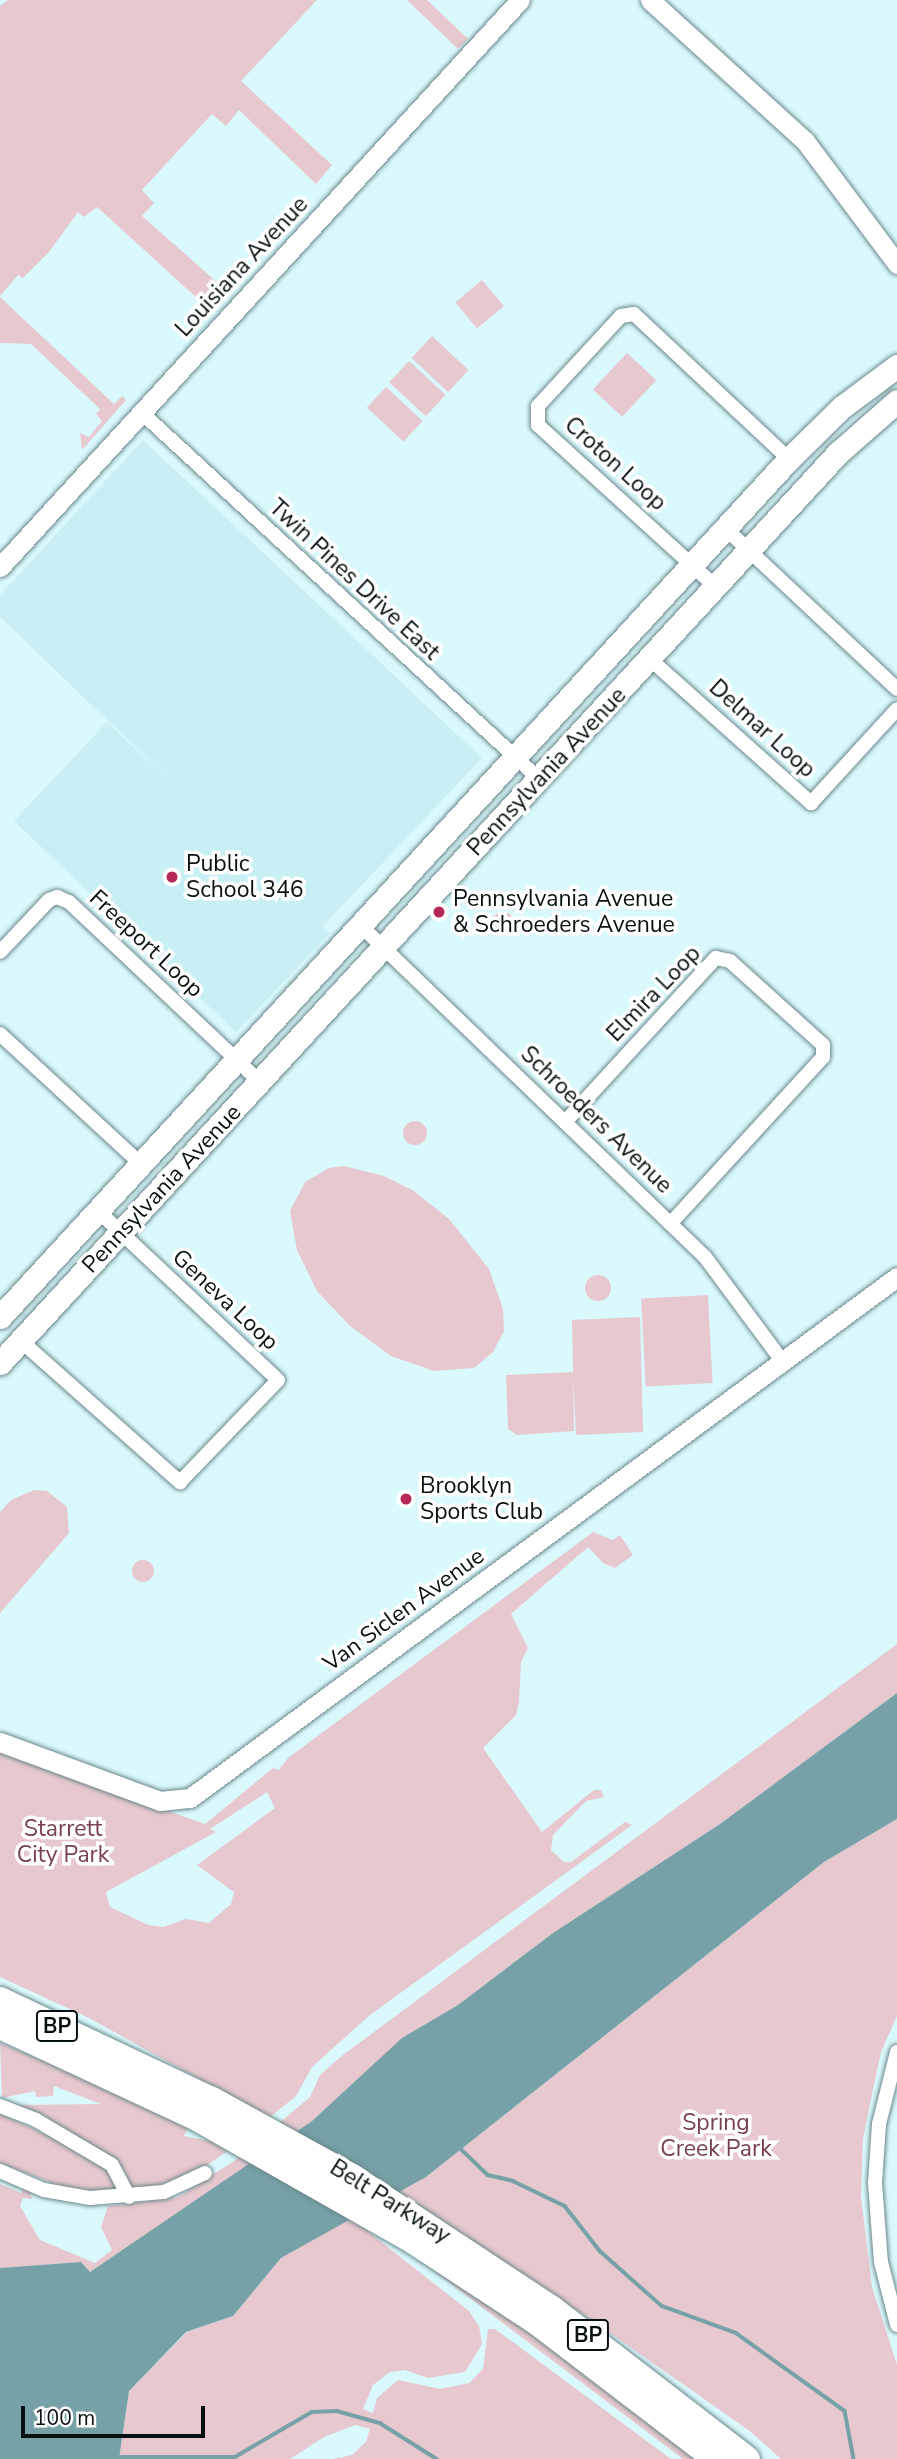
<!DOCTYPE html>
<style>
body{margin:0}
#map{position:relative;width:897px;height:2459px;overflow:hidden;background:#daf9fd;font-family:"Nunito Sans",sans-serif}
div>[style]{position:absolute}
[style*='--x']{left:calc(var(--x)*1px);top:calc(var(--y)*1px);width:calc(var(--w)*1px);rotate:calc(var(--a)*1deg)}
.built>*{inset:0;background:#c7eff4}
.green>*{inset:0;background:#e7c8ce;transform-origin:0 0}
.round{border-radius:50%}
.water>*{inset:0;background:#76a1a6}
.stream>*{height:3.5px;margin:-1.75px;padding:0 1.75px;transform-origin:1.75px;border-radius:1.75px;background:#76a1a6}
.roads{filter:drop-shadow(0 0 2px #6b878a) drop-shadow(0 0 2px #6b878a)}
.street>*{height:14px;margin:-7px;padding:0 7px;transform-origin:7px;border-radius:7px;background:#fff}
.secondary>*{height:19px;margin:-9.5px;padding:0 9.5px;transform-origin:9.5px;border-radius:9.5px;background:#fff}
.primary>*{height:23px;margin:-11.5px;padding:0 11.5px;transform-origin:11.5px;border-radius:11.5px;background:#fff}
.highway>*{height:26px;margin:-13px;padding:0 13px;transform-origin:13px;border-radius:13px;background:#fff}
.dots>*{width:19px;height:19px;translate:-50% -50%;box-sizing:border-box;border:4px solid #fff;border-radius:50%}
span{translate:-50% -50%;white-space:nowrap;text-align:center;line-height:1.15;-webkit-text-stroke:7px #fff;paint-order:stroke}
.shield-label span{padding:2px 5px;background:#fff;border:2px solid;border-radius:5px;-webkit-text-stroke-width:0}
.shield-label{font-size:21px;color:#071112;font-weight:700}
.street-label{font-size:23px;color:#071112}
.poi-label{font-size:23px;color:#071112}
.left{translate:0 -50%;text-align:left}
.park-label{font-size:23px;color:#78414e}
.scale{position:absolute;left:21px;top:2406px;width:184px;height:32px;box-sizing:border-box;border:4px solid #071112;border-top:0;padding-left:9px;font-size:21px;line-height:24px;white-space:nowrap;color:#071112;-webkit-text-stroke:5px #fff;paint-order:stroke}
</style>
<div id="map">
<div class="built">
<i style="clip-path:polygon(143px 440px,482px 758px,323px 926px,330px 933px,236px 1032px,14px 821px,107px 722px,199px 808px,0 617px,0 595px)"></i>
</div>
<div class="green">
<i style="clip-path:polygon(8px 0,317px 0,241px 81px,332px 165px,316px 184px,239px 110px,226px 126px,212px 114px,142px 190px,154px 203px,142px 216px,227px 291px,209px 309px,97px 207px,84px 217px,78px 212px,49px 252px,23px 278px,18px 275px,0 296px,0 6px)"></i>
<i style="clip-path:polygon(407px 0,427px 0,468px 39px,458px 49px)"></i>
<i style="left:482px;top:280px;width:34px;height:35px;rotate:50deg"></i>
<i style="clip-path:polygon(0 297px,114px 404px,122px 396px,126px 400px,82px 450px,80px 433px,89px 437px,102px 421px,96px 414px,100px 409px,31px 344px,0 343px)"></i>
<i style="left:432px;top:336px;width:50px;height:30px;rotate:43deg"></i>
<i style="left:627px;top:353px;width:40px;height:50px;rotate:43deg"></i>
<i style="left:409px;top:361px;width:50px;height:29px;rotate:43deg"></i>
<i style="left:386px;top:387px;width:50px;height:28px;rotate:43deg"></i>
<i class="round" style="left:491px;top:912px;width:24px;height:24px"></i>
<i class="round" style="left:403px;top:1121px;width:24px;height:24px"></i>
<i style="clip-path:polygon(344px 1166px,384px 1176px,414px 1191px,449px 1219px,489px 1269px,503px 1309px,504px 1331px,493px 1352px,474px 1368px,434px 1371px,391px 1356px,350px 1326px,317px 1291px,297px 1250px,290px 1211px,305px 1182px,329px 1168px)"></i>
<i class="round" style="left:585px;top:1275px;width:26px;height:26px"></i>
<i style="left:708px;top:1295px;width:88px;height:67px;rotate:87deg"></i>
<i style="clip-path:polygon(640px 1317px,643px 1432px,576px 1435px,573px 1376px,574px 1431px,517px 1435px,508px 1429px,506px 1375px,573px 1372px,572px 1320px)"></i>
<i style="clip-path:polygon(34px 1490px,47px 1491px,67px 1507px,69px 1533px,0 1613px,0 1512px,11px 1500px)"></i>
<i style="clip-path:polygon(evenodd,593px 1532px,613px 1540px,620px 1535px,633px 1555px,615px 1568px,603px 1563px,588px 1547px,511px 1614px,528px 1648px,521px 1662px,519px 1702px,516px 1715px,483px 1748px,542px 1832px,594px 1790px,601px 1790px,604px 1797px,586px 1801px,553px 1835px,551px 1850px,564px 1862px,571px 1862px,625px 1822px,632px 1825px,370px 2015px,312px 2067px,296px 2096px,269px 2118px,89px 2018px,0 1977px,0 1753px,205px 1824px,273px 1768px,279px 1770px,288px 1758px,593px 1532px,267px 1792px,275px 1808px,197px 1865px,234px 1892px,231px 1904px,209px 1923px,186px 1919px,163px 1927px,148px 1925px,110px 1907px,106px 1892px,216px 1832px,210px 1829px,267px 1792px)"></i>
<i class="round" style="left:132px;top:1560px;width:22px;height:22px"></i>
<i style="clip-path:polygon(897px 1644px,897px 1693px,720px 1824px,553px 1933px,458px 2005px,403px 2038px,312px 2121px,244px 2169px,90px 2272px,81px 2262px,0 2268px,0 2184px,21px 2193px,24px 2187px,29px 2188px,32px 2199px,23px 2198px,20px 2206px,40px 2240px,95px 2263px,112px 2250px,101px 2227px,108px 2206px,178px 2197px,234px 2161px,310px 2097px,320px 2075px,343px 2055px)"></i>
<i style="clip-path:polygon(897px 1819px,897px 2016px,881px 2052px,873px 2089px,863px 2139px,861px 2197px,872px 2287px,897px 2365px,897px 2459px,781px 2459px,751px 2432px,603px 2328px,399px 2192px,426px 2177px,824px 1862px)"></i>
<i style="clip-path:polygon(0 2043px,141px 2102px,189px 2126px,184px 2136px,210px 2141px,228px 2151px,191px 2176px,133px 2192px,117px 2162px,10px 2105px,101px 2104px,54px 2086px,53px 2096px,36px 2097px,35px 2091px,2px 2098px)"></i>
<i style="clip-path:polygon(0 2114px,79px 2149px,110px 2171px,116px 2191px,73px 2191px,0 2163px)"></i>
<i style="clip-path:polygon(351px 2218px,469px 2311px,479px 2326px,482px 2344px,465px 2372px,428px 2378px,405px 2370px,390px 2372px,373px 2385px,363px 2409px,373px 2413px,377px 2398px,398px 2380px,440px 2389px,469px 2383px,483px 2369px,488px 2329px,495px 2329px,671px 2459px,334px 2459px,352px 2455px,366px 2442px,370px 2429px,355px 2425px,324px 2437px,290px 2459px,119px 2459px,129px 2391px,187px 2332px,233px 2316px,281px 2258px)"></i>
<i style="clip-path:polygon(418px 2259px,517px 2319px,701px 2459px,683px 2459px)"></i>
</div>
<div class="water">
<i style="clip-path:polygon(897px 1693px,897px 1819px,824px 1862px,426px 2177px,281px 2258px,233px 2316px,186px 2332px,129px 2391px,119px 2459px,0 2459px,0 2268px,81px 2262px,90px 2272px,312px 2121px,402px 2038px,458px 2005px,553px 1933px,720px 1824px)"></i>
</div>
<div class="stream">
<i style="--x:461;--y:2149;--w:37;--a:44"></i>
<i style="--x:488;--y:2175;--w:26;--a:13"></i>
<i style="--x:513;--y:2181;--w:58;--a:25.7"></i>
<i style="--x:565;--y:2206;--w:57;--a:52.1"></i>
<i style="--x:600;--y:2251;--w:83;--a:41.6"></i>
<i style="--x:662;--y:2306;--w:79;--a:20"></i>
<i style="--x:736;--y:2333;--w:134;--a:35.6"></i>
<i style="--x:845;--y:2411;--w:49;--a:79.4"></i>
<i style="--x:119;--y:2457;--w:116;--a:0"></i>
<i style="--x:235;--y:2457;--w:89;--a:-30.3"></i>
<i style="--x:312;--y:2412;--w:25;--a:-2"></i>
<i style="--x:337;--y:2411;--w:45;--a:15.6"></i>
<i style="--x:380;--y:2423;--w:67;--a:32.3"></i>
</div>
<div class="roads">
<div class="street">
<i style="--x:142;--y:413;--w:539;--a:42.67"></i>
<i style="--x:726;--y:529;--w:234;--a:43.1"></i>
<i style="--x:716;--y:587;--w:241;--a:-137.7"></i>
<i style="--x:538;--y:425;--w:19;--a:-90"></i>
<i style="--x:538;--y:406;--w:122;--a:-47.3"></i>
<i style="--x:621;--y:316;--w:13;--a:-9"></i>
<i style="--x:634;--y:314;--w:212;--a:43.1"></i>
<i style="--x:651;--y:660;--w:215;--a:41.8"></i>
<i style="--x:811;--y:803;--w:127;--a:-47.5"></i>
<i style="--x:361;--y:926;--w:477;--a:43.9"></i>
<i style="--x:705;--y:1257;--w:131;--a:53.4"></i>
<i style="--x:0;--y:952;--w:71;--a:-46.7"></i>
<i style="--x:49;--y:900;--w:9;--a:-21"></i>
<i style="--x:57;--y:897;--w:13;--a:23"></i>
<i style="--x:69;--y:902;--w:262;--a:43.3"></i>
<i style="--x:0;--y:1034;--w:192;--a:42.7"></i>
<i style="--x:565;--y:1122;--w:223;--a:-47.4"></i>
<i style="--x:716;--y:958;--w:14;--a:12"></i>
<i style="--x:730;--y:961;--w:125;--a:42.1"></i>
<i style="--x:823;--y:1045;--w:12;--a:90"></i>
<i style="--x:823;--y:1057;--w:226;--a:132.5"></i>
<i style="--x:21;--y:1341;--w:213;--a:41.6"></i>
<i style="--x:180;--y:1482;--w:141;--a:-46.1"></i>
<i style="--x:278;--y:1380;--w:247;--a:-136.8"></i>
<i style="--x:897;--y:2052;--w:74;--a:104"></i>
<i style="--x:879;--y:2124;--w:59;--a:93.9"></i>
<i style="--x:875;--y:2183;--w:79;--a:85.7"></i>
<i style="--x:881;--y:2262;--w:65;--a:75.7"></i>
<i style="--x:0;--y:2106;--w:39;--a:21"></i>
<i style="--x:36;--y:2120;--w:88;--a:30.6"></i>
<i style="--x:112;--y:2165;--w:36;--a:62"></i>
<i style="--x:0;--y:2171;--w:48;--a:23.4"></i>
<i style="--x:44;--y:2190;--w:47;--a:9.9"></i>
<i style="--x:90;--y:2198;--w:74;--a:-4.6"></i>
<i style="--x:164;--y:2192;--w:45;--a:-24.9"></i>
</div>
<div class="secondary">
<i style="--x:650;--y:0;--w:210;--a:42.3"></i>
<i style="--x:805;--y:141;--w:154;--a:53.2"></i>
<i style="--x:0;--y:567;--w:769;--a:-47.48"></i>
<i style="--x:0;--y:1742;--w:171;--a:20.2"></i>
<i style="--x:160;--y:1801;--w:30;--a:-6"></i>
<i style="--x:190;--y:1798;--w:878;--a:-36.39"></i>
</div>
<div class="primary">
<i style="--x:0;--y:1317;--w:1166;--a:-47.4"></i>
<i style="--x:789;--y:459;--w:74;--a:-44.5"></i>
<i style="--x:842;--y:407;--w:69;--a:-36.7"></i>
<i style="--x:0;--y:1363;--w:1238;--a:-47.36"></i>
<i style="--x:839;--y:452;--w:77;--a:-41.3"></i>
</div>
<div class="highway">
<i style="--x:0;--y:2000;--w:234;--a:25.3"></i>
<i style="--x:212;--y:2100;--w:160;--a:28.8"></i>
<i style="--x:352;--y:2177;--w:240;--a:33.4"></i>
<i style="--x:552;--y:2309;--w:246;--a:37.6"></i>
<i style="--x:0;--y:2026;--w:220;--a:25"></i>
<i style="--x:199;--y:2119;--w:245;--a:29.6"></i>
<i style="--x:412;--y:2240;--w:149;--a:33.3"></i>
<i style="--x:537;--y:2322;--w:225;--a:37.4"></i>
</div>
</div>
<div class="dots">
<i style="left:172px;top:877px;background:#b72859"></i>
<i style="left:439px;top:912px;background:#b72859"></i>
<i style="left:406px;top:1499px;background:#b72859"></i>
</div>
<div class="shield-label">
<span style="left:57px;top:2026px">BP</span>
<span style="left:588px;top:2335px">BP</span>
</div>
<div class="street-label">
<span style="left:242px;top:267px;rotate:-47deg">Louisiana Avenue</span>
<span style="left:615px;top:464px;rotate:42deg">Croton Loop</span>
<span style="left:354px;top:580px;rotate:43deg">Twin Pines Drive East</span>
<span style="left:762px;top:729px;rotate:42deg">Delmar Loop</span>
<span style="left:547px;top:772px;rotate:-47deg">Pennsylvania Avenue</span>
<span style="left:146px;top:944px;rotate:43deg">Freeport Loop</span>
<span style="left:654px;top:994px;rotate:-46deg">Elmira Loop</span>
<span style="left:596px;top:1120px;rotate:44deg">Schroeders Avenue</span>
<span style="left:162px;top:1189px;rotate:-47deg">Pennsylvania Avenue</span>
<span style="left:225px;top:1300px;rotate:43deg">Geneva Loop</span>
<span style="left:404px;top:1610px;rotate:-36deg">Van Siclen Avenue</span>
<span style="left:390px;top:2202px;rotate:32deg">Belt Parkway</span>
</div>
<div class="poi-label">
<span class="left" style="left:186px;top:877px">Public<br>School 346</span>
<span class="left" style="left:453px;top:912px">Pennsylvania Avenue<br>&amp; Schroeders Avenue</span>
<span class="left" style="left:420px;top:1499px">Brooklyn<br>Sports Club</span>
</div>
<div class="park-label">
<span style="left:63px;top:1842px">Starrett<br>City Park</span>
<span style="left:716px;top:2136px">Spring<br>Creek Park</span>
</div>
<div class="scale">100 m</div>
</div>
